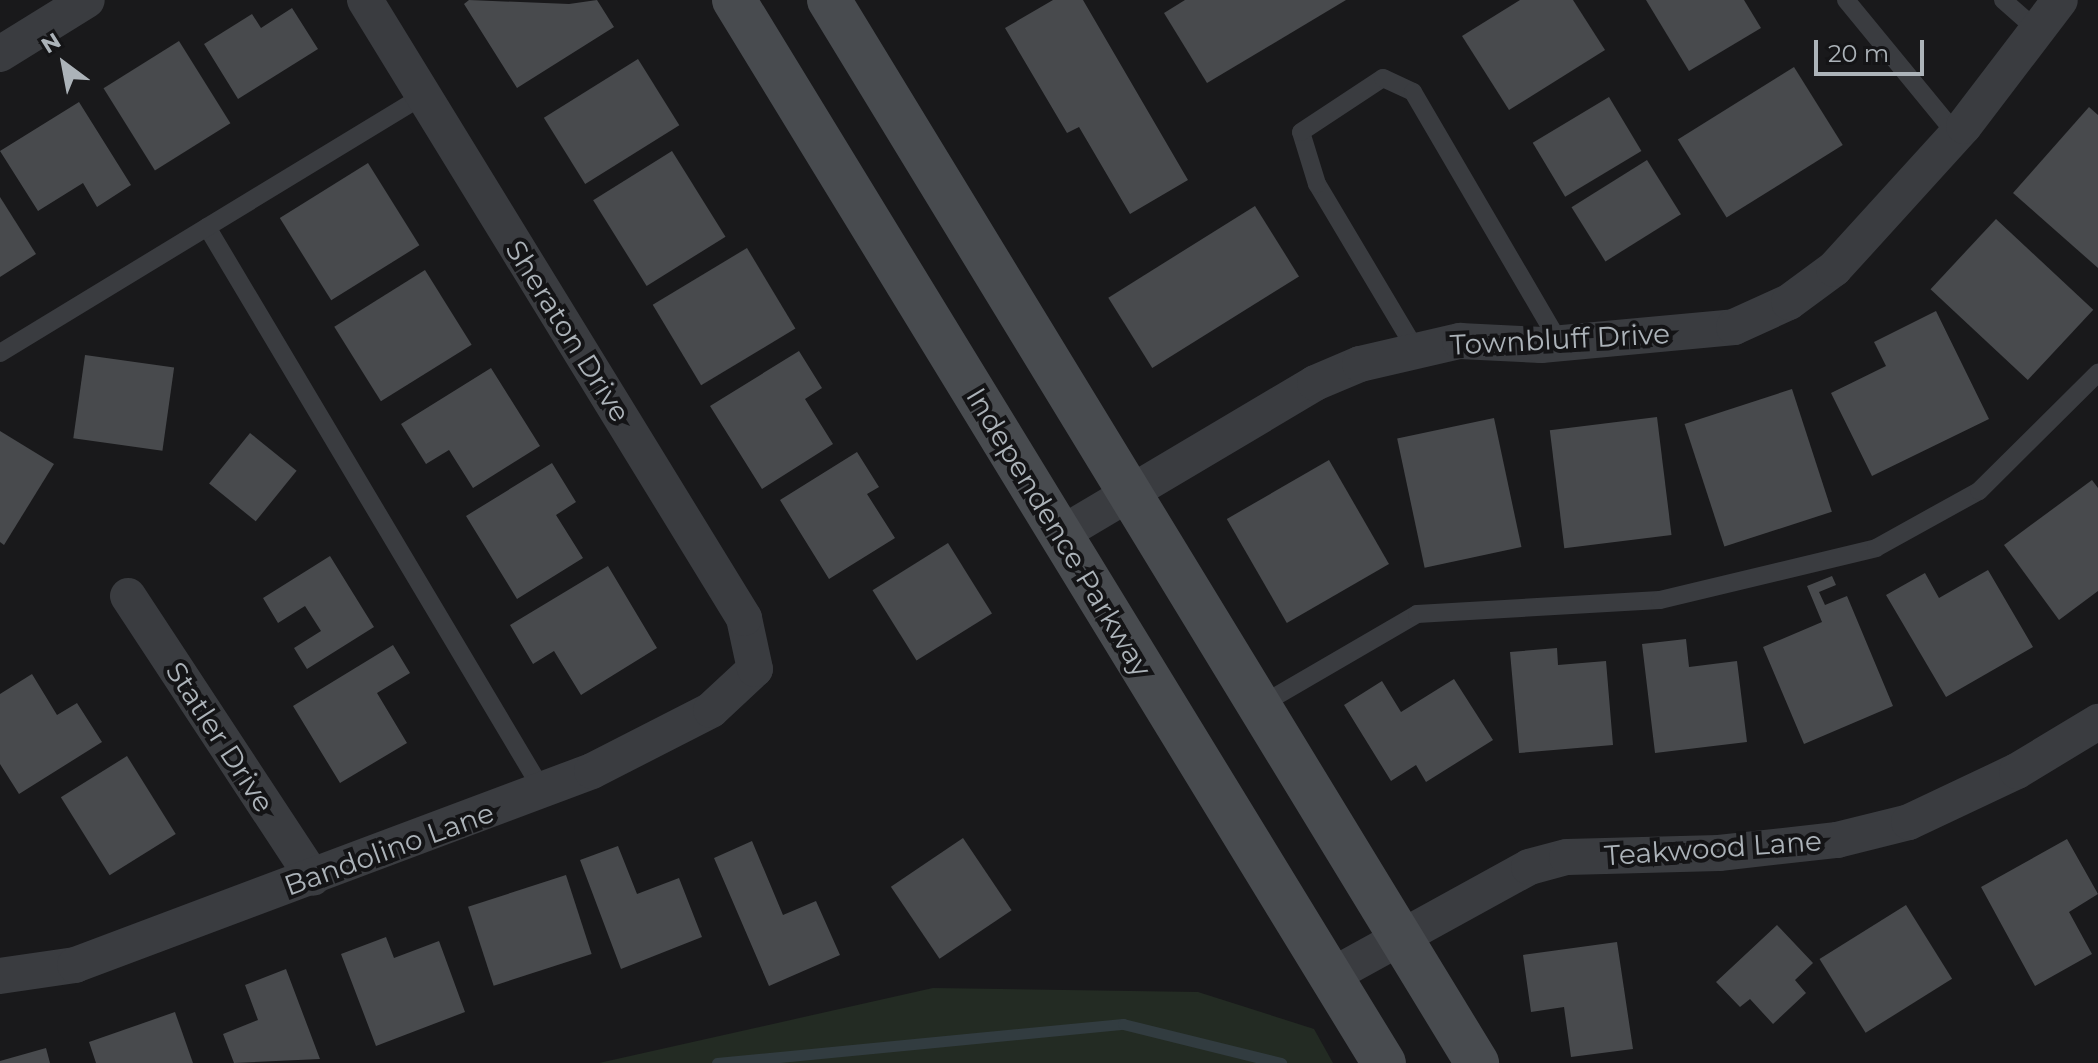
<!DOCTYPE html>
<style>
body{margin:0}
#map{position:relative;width:2098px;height:1063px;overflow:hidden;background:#19191b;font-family:Montserrat,sans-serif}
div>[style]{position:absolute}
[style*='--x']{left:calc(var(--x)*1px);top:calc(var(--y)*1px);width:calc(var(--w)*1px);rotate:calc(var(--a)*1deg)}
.green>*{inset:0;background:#232b23}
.stream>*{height:11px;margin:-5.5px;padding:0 5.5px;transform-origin:5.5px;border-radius:5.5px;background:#323c40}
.building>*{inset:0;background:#484a4d;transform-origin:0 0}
.lane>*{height:18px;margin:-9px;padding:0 9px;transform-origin:9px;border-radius:9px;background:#3a3c40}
.street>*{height:36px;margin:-18px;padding:0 18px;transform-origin:18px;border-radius:18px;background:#3a3c40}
.secondary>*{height:44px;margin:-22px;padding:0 22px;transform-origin:22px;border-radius:22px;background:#484b4f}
span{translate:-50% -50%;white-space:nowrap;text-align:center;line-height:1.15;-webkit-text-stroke:8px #141416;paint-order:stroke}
.street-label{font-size:28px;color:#acb3b9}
.north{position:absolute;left:24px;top:24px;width:80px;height:80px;-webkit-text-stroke:6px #141416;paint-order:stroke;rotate:328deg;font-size:22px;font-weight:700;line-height:32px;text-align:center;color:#acb3b9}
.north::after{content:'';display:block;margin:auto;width:28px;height:36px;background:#acb3b9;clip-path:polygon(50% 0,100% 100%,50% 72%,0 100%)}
.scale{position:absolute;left:1814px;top:40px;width:110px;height:36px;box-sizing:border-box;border:4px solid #acb3b9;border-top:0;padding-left:10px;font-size:24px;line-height:28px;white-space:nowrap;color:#acb3b9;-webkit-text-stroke:6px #141416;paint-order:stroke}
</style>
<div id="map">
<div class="green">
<i style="clip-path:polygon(933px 988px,1198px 992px,1314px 1029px,1333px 1063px,599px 1063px)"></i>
</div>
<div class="stream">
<i style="--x:717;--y:1063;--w:408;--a:-5.5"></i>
<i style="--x:1123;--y:1024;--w:163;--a:13.9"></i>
</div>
<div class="building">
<i style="clip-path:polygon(469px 0,569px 4px,597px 0,614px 27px,517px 88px,464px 4px)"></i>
<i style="clip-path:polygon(1053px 0,1083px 0,1188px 180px,1130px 214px,1079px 127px,1067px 133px,1005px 28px)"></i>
<i style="clip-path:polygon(1185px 0,1346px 0,1207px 83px,1164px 13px)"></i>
<i style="clip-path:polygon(1520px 0,1573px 0,1605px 50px,1509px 110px,1462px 36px)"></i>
<i style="clip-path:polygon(1646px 0,1744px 0,1761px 28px,1689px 71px)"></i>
<i style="clip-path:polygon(292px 8px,318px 49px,238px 99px,204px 44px,252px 14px,261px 28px)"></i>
<i style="left:179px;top:41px;width:97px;height:89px;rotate:58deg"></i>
<i style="left:638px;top:59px;width:78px;height:111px;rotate:58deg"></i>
<i style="left:1794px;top:67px;width:92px;height:137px;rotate:58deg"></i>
<i style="left:1609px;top:97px;width:63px;height:89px;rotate:59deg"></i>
<i style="clip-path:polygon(79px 102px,131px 185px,97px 207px,83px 183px,38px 211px,0 151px)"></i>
<i style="clip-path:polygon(2089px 107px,2098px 115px,2098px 268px,2013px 193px)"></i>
<i style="left:672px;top:151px;width:101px;height:93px;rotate:58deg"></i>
<i style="left:1647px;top:160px;width:64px;height:89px;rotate:58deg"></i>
<i style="left:368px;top:163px;width:97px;height:104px;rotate:58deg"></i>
<i style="clip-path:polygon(0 197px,36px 254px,0 277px)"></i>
<i style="left:1255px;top:206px;width:83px;height:173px;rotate:58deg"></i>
<i style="left:1996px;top:219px;width:133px;height:96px;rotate:43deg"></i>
<i style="left:747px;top:248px;width:94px;height:110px;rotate:59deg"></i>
<i style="left:425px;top:270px;width:88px;height:107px;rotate:58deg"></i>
<i style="clip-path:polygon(1936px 311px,1989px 419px,1872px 476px,1831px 393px,1886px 366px,1874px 342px)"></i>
<i style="clip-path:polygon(799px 351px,822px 388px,805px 399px,833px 444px,762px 489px,710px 406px)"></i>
<i style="left:85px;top:355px;width:90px;height:84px;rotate:8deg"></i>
<i style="clip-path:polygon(491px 368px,540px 446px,473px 488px,449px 450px,426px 464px,401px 424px)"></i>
<i style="left:1792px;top:389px;width:129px;height:113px;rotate:72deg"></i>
<i style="left:1657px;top:417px;width:119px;height:108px;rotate:83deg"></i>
<i style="left:1494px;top:418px;width:132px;height:99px;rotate:78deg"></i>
<i style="clip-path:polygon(0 431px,54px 464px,4px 545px,0 542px)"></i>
<i style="left:250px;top:433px;width:60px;height:65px;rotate:39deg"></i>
<i style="clip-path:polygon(857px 452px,879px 487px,867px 494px,895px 538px,829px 579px,780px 500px)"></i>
<i style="left:1329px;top:460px;width:120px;height:118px;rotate:60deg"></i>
<i style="clip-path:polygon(552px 463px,576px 502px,556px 515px,583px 558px,517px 599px,466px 516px)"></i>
<i style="clip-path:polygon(2092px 480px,2098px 488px,2098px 591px,2059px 620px,2004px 545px)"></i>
<i style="left:948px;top:543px;width:83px;height:89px;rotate:58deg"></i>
<i style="clip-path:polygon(330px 556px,374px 627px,307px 669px,294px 648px,321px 631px,305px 606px,278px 623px,263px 598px)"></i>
<i style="clip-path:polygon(608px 566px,657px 648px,581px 695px,554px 651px,533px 664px,510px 625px)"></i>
<i style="clip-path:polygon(1988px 570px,2033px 647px,1946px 697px,1886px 595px,1925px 573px,1939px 598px)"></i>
<i style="clip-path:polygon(1832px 576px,1836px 585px,1819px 592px,1825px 605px,1847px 596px,1893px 706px,1804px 744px,1763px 647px,1822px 622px,1807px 586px)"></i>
<i style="clip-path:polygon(1686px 639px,1689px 667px,1737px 661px,1747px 742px,1655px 753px,1642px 644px)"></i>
<i style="clip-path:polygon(393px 645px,410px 673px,377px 693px,407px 743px,340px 783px,293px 706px)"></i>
<i style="clip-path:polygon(1557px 648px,1558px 665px,1606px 661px,1613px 745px,1519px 753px,1510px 652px)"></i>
<i style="clip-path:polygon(32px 674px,57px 715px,77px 703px,102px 742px,19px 794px,0 764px,0 694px)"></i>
<i style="clip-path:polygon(1454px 679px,1493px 740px,1426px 782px,1416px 765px,1391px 781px,1344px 705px,1382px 681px,1401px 712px)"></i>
<i style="left:127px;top:756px;width:92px;height:78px;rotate:58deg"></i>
<i style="left:963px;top:838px;width:87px;height:87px;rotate:56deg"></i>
<i style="clip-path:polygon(2067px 839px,2098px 894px,2069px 912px,2092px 954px,2035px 986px,1981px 887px)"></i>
<i style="clip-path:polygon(752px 841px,783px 915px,816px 901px,840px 955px,769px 986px,714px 858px)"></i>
<i style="clip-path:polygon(618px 846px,637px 894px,679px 878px,702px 937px,621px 969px,580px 860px)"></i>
<i style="left:566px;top:875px;width:83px;height:103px;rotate:72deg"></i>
<i style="left:1906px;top:905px;width:87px;height:102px;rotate:58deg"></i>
<i style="clip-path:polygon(1777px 925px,1813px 963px,1795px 980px,1806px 993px,1773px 1024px,1750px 999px,1740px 1007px,1716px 982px)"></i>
<i style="clip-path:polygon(386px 937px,394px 958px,439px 941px,465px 1012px,376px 1046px,341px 954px)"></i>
<i style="clip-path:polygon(1617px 942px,1633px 1049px,1571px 1057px,1564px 1007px,1531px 1012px,1523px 955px)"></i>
<i style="clip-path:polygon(286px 969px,320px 1059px,234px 1063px,223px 1034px,258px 1020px,245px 985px)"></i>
<i style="clip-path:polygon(175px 1012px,193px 1063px,96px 1063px,89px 1042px)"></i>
<i style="clip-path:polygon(46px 1048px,50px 1063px,0 1063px,0 1061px)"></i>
</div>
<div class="lane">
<i style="--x:1846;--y:0;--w:173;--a:50.6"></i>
<i style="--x:2003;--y:0;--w:45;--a:41.4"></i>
<i style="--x:207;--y:227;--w:656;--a:59.22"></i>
<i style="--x:1416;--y:350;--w:193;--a:-120.8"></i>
<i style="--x:1317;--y:184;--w:54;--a:-107.1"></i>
<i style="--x:1301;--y:132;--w:98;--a:-33.4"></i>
<i style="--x:1383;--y:78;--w:33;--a:25"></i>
<i style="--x:1413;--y:92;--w:292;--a:59.7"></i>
<i style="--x:0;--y:353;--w:494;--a:-31.3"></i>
<i style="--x:1259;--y:706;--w:183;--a:-30.2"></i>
<i style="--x:1417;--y:614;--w:243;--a:-3.3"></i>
<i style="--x:1660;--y:600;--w:222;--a:-13.5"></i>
<i style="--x:1876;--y:548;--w:118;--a:-29"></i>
<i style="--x:1979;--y:491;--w:168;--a:-44.8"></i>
</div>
<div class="street">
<i style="--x:0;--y:54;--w:102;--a:-31.8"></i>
<i style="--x:1061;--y:534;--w:295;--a:-30.7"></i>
<i style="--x:1315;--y:383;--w:49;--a:-22.9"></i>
<i style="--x:1360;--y:364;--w:103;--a:-13"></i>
<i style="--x:1460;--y:341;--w:81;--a:2.8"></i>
<i style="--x:1541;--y:345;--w:194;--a:-5.3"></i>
<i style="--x:1734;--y:327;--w:60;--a:-24.4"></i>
<i style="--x:1789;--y:302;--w:56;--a:-36.3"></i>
<i style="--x:1834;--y:269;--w:193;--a:-47.7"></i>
<i style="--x:1964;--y:126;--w:158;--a:-52.7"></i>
<i style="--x:128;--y:596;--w:337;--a:56.7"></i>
<i style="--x:0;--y:976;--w:76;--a:-8.3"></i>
<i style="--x:75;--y:965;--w:552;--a:-20.57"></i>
<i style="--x:592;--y:771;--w:134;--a:-27.1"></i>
<i style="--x:711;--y:710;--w:60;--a:-43"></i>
<i style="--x:755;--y:669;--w:52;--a:-102.2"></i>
<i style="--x:744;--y:618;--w:725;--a:-121.52"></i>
<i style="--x:1331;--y:976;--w:226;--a:-28.8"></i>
<i style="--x:1529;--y:867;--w:39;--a:-15"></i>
<i style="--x:1567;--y:857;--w:152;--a:-1.5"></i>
<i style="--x:1719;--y:853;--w:119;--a:-6.3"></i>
<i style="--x:1837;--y:840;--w:74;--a:-14"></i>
<i style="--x:1909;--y:822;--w:119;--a:-25.3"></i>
<i style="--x:2017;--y:771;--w:95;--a:-31.2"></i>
</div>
<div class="secondary">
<i style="--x:734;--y:0;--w:1246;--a:58.56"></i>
<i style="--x:829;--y:0;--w:1245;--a:58.63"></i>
</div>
<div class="street-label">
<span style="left:568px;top:331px;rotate:58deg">Sheraton Drive</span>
<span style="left:1560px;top:339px;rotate:-3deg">Townbluff Drive</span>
<span style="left:1059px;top:532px;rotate:59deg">Independence Parkway</span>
<span style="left:220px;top:737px;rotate:57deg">Statler Drive</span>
<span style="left:1713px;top:848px;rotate:-4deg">Teakwood Lane</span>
<span style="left:389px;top:849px;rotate:-20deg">Bandolino Lane</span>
</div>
<div class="north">N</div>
<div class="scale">20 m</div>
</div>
